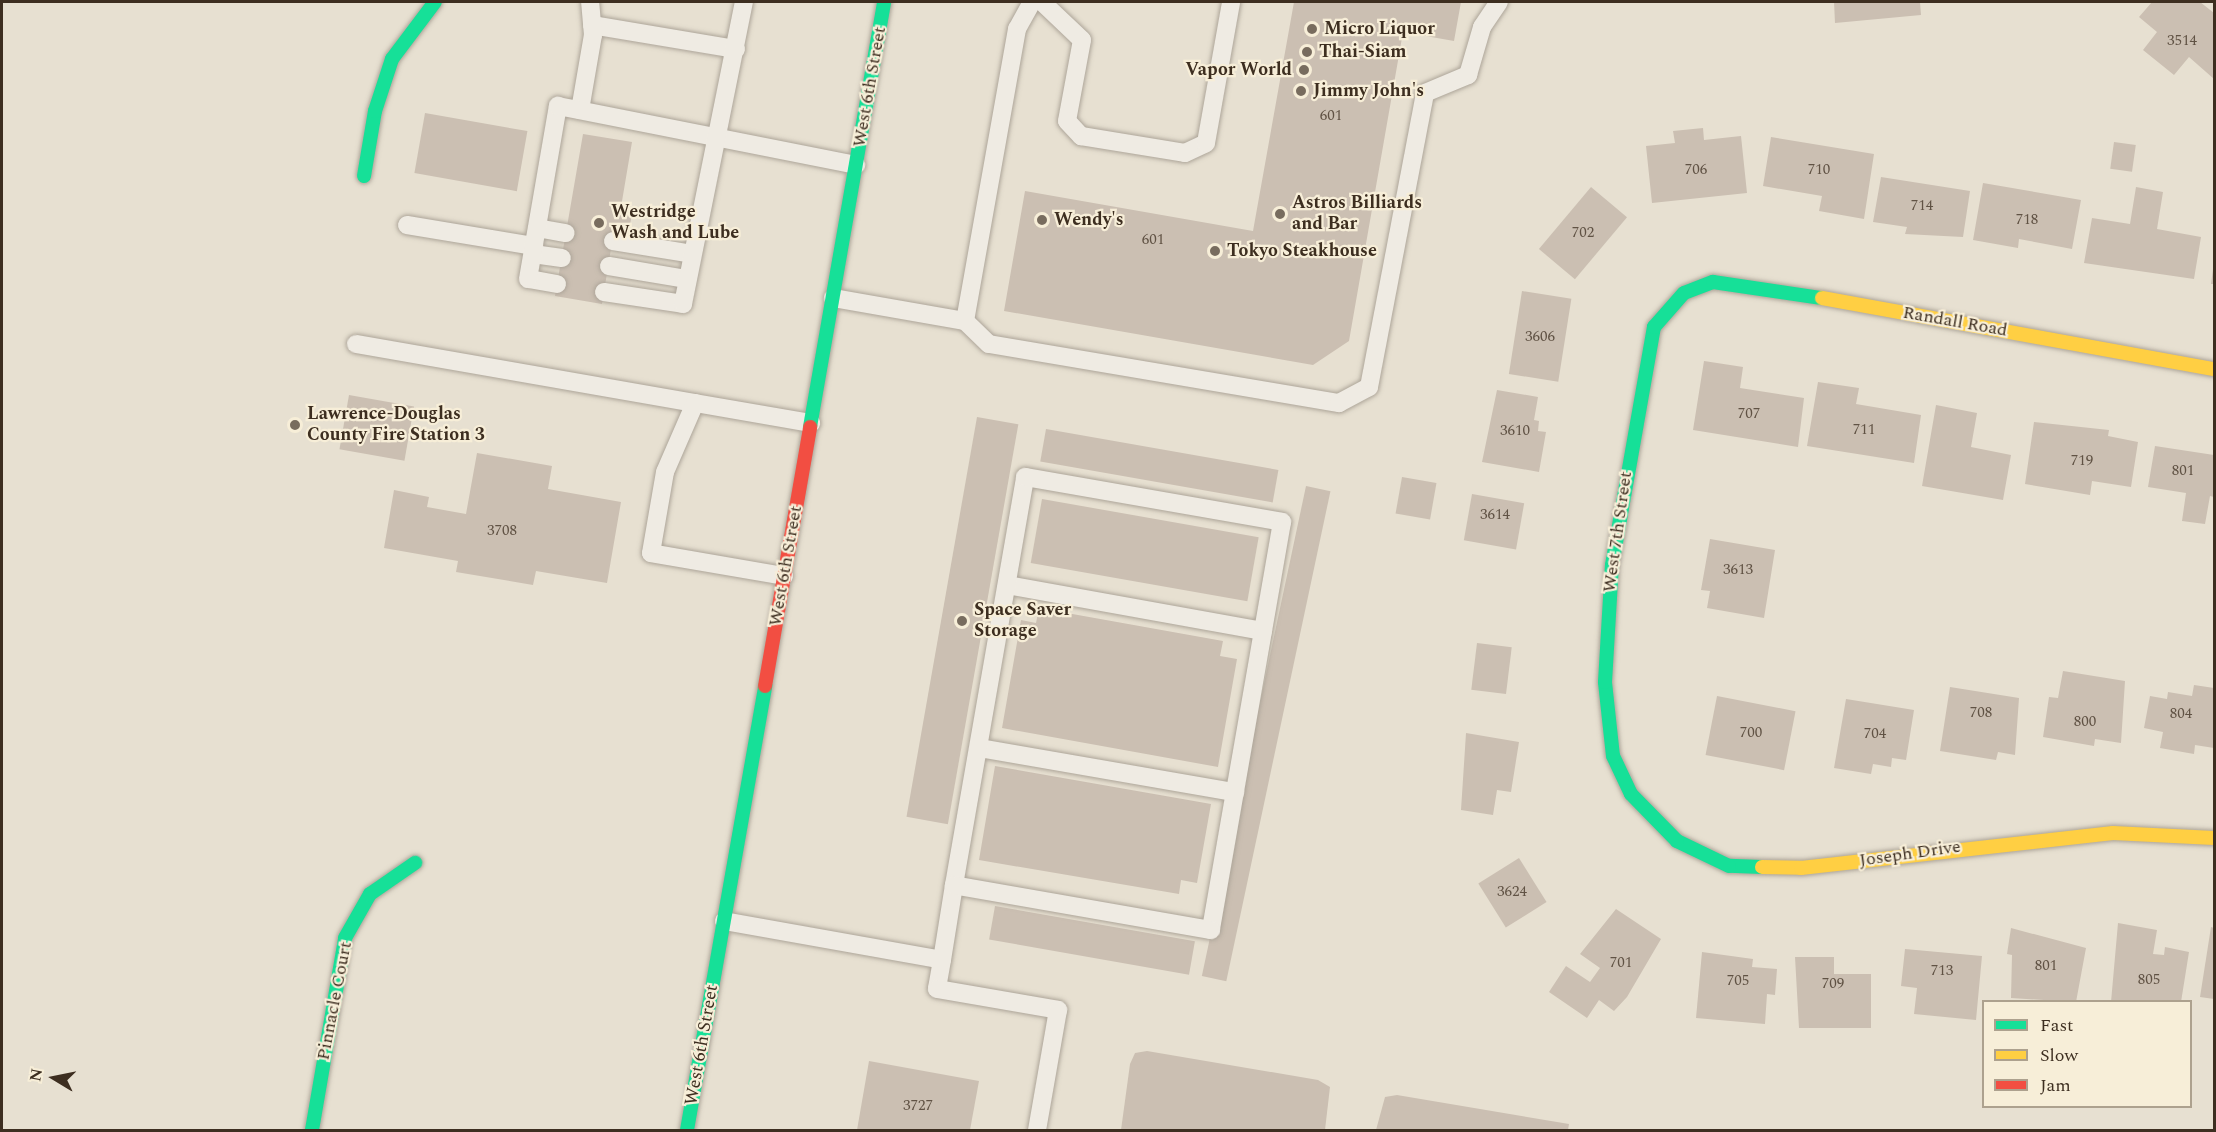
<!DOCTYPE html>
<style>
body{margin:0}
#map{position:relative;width:2216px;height:1132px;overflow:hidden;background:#e7e0d1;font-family:Spectral,serif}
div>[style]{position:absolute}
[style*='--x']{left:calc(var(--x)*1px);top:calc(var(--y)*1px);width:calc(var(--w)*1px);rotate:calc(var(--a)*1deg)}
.building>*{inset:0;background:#cbbfb2;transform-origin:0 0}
.roads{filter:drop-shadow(0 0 2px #ada599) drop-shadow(0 0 2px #ada599)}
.lane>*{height:18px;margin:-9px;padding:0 9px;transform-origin:9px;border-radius:9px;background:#efebe3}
.fast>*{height:14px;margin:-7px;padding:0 7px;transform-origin:7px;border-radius:7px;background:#16e098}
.slow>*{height:14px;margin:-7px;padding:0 7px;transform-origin:7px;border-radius:7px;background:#ffcf43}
.jam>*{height:14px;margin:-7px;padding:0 7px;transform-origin:7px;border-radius:7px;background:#f24e42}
.dots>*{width:16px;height:16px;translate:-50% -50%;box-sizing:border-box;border:3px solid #f7eed8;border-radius:50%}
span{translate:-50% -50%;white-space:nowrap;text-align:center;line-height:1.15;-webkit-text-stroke:4.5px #f7eed8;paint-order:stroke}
.number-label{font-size:15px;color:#605244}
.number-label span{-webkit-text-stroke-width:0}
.poi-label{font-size:18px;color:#3d2e20;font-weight:700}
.left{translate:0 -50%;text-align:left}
.right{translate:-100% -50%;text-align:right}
.street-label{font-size:18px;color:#3d2e20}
.frame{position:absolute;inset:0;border:3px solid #3d2e20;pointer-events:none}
.legend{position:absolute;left:1982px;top:1000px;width:210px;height:108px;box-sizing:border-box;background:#f7eed8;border:2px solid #ada18e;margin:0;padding:8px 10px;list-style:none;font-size:18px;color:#3d2e20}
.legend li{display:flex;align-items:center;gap:12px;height:30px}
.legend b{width:30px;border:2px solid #ada18e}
.north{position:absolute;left:24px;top:1048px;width:60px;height:60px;-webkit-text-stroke:4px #f7eed8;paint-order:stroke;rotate:280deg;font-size:16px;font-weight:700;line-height:24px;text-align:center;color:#3d2e20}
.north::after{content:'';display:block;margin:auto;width:21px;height:27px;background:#3d2e20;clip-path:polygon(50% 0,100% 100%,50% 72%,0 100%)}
</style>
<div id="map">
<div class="building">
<i style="clip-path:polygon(1294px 2px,1461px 2px,1454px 41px,1403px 32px,1349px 341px,1313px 365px,1004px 311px,1025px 191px,1253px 231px)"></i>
<i style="clip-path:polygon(1834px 2px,1920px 2px,1921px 15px,1835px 23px)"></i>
<i style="clip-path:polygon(2152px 2px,2200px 2px,2214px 13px,2214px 79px,2189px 57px,2174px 75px,2143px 50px,2157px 32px,2139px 17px)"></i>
<i style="left:425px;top:113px;width:104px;height:61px;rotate:10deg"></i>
<i style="clip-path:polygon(1703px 128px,1704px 140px,1741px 136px,1747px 193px,1652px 203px,1646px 146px,1675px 143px,1673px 131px)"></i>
<i style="clip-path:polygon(583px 134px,632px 142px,620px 213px,632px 215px,628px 233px,614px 230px,602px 304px,555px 296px)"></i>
<i style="clip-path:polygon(1771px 137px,1874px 154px,1864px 219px,1819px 211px,1822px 196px,1763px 186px)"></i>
<i style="left:2114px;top:142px;width:22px;height:27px;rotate:8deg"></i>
<i style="clip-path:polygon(1881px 177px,1970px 191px,1963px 237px,1905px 234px,1907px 227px,1873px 222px)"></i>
<i style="clip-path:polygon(1983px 183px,2081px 200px,2072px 249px,2019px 239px,2018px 248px,1973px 240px)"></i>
<i style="left:1591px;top:187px;width:47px;height:81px;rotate:40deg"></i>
<i style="clip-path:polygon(2136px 187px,2163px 192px,2157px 229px,2201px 237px,2194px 279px,2084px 263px,2092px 218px,2130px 224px)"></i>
<i style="clip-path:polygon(2213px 269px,2214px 269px,2214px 284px,2211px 284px)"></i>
<i style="left:1522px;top:291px;width:50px;height:84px;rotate:9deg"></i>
<i style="clip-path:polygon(1704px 361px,1743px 367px,1740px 388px,1804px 398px,1798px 447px,1693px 430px)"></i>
<i style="clip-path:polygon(1818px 382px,1859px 388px,1856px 404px,1921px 415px,1914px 463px,1807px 446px)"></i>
<i style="clip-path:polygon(1497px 390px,1538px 397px,1534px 420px,1539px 421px,1538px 431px,1546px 432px,1539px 472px,1482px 462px)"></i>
<i style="left:349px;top:395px;width:66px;height:55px;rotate:10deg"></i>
<i style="clip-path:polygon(1936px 405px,1977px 413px,1971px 447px,2011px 455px,2003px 500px,1922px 486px)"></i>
<i style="left:977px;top:417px;width:42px;height:406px;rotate:10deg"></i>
<i style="clip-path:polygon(2034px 422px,2109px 430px,2108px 436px,2138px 442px,2131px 487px,2092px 481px,2090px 495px,2025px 484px)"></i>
<i style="left:1046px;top:429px;width:236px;height:33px;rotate:10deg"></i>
<i style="clip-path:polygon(2155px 446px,2214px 455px,2214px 497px,2210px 496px,2205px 524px,2182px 521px,2186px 493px,2148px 487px)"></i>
<i style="clip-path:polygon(477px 453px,552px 466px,548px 489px,621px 502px,607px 583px,536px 571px,533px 585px,456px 572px,458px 561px,384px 548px,394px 490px,429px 497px,427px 507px,466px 514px)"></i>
<i style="left:1402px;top:477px;width:35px;height:37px;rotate:10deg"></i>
<i style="left:1306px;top:486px;width:25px;height:501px;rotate:12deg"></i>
<i style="left:1472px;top:494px;width:53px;height:47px;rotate:10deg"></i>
<i style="left:1042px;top:499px;width:220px;height:65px;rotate:10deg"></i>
<i style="clip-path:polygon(1710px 539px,1775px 550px,1764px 618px,1707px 608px,1710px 591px,1701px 590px)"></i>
<i style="clip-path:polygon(1039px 608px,1223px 641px,1220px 656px,1237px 659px,1218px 767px,1002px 728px,1021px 620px,1036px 623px)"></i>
<i style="left:1477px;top:643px;width:35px;height:47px;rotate:7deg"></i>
<i style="clip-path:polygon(2063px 671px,2125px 681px,2121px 743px,2095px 739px,2094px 746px,2043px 737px,2049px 697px,2058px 698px)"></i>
<i style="clip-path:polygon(2194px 685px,2214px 688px,2214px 748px,2195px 745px,2194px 754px,2160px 748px,2163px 732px,2144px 728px,2150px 696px,2167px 699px,2168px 692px,2192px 696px)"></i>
<i style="clip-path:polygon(1950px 687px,2019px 698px,2015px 755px,1998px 752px,1996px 760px,1940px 751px)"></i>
<i style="left:1717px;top:696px;width:80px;height:60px;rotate:11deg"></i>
<i style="clip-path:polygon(1846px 699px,1914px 710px,1906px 760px,1892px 758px,1891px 767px,1873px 764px,1871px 774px,1834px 768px)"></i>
<i style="clip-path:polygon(1466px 733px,1519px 742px,1511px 792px,1497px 790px,1493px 815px,1461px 810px)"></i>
<i style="clip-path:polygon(995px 766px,1211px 804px,1197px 883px,1181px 880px,1179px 894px,979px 860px)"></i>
<i style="left:1519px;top:858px;width:52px;height:48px;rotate:58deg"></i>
<i style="left:995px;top:906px;width:203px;height:34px;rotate:10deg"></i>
<i style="clip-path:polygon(1616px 909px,1661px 939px,1627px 997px,1614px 1011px,1599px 1000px,1587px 1018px,1549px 992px,1566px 966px,1590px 982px,1600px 968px,1580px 954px)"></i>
<i style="clip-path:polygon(2118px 923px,2157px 930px,2153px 954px,2164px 955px,2165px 947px,2189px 952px,2181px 1002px,2111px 1002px)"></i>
<i style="clip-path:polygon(2211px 927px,2214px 928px,2214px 999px,2200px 997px)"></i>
<i style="clip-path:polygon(2011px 928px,2086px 948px,2076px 1002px,2011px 998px,2012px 955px,2007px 954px)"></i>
<i style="clip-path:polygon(1905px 949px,1982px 956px,1976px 1020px,1914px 1014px,1917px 988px,1901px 986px)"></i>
<i style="clip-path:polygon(1702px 952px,1753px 959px,1752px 967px,1777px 969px,1775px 995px,1767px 994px,1765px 1024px,1696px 1018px)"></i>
<i style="clip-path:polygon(1795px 957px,1834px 957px,1834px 974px,1871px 974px,1871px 1028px,1799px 1028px)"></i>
<i style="clip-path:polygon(1147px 1051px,1318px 1080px,1330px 1087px,1325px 1130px,1121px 1130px,1130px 1064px,1135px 1053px)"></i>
<i style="clip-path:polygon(869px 1061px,979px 1081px,970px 1130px,857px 1130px)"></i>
<i style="clip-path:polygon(1397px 1095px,1569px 1124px,1568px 1130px,1376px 1130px,1385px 1097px)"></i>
</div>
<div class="roads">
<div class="lane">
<i style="--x:1042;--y:2;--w:55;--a:43.5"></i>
<i style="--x:1082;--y:40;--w:82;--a:100.5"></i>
<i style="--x:1067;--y:121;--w:21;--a:47"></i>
<i style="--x:1081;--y:136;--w:105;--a:9.3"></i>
<i style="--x:1185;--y:153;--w:23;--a:-25"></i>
<i style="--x:1206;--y:143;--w:143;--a:-79.9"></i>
<i style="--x:592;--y:25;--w:146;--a:9.5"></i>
<i style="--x:580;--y:110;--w:76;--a:-80.2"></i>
<i style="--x:593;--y:35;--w:33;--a:-95"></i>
<i style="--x:407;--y:225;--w:129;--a:9.4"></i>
<i style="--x:537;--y:228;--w:29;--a:10"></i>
<i style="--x:613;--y:241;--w:80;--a:9.3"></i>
<i style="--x:533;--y:254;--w:29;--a:8"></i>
<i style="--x:609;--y:266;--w:79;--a:9.5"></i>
<i style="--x:557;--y:284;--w:29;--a:-170"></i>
<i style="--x:528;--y:279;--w:176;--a:-80.2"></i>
<i style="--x:558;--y:106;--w:304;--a:11.2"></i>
<i style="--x:604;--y:292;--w:80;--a:8.6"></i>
<i style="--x:683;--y:304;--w:308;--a:-78.6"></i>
<i style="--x:833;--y:298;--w:134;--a:9.9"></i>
<i style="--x:965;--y:321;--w:297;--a:-79.9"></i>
<i style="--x:1017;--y:29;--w:31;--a:-61"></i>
<i style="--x:965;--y:321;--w:33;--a:44"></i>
<i style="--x:989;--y:344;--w:355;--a:9.6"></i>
<i style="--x:1339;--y:403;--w:34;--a:-28"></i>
<i style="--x:1369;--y:387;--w:299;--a:-79.2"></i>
<i style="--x:1425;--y:93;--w:47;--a:-22.7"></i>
<i style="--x:1468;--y:75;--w:50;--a:-73.7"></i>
<i style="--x:1482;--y:27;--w:30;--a:-56"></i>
<i style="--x:356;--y:344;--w:344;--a:9.9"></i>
<i style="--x:784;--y:576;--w:135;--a:-170.2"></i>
<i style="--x:651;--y:553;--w:82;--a:-80.2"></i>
<i style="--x:665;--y:472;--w:75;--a:-66.5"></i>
<i style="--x:695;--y:403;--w:118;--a:9.8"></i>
<i style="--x:1007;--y:585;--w:260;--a:10.2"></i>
<i style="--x:979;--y:748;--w:260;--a:9.8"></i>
<i style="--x:724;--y:921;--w:221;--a:10.1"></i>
<i style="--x:942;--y:960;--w:29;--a:100"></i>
<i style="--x:937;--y:989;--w:123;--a:9.8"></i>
<i style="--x:1058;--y:1010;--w:122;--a:99.9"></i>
<i style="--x:942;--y:960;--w:76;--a:-80.9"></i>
<i style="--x:954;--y:885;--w:414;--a:-80.1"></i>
<i style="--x:1025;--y:477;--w:261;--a:9.9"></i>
<i style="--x:1282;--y:522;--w:414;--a:99.9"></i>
<i style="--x:1211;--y:930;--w:261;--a:-170.1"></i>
</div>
<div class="fast">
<i style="--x:364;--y:176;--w:66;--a:-80.4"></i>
<i style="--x:375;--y:111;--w:55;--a:-71.9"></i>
<i style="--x:392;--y:59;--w:71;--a:-53"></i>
<i style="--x:810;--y:427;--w:431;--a:-80.1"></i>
<i style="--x:1762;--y:867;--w:33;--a:-178"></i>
<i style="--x:1729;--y:866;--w:58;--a:-154.3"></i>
<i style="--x:1677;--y:841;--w:66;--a:-134.4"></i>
<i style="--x:1631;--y:794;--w:42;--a:-115.3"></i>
<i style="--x:1613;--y:756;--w:74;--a:-96.2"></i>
<i style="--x:1605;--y:682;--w:117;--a:-86.6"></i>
<i style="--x:1612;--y:565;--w:242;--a:-80"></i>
<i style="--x:1654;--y:327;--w:45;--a:-48.6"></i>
<i style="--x:1684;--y:293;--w:31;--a:-21"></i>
<i style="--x:1713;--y:282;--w:110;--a:8.4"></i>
<i style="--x:312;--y:1130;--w:195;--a:-80.2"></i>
<i style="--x:345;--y:938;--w:51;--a:-60.4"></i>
<i style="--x:370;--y:894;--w:55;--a:-34.6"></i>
<i style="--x:687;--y:1130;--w:451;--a:-80"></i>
</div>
<div class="slow">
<i style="--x:1822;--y:298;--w:398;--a:10.3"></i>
<i style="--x:1762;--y:867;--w:39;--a:1"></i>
<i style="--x:1801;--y:868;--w:314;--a:-6.4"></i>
<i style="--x:2113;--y:833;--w:101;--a:2.8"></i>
</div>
<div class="jam">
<i style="--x:765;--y:686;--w:263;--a:-80.1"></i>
</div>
</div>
<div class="dots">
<i style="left:1312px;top:29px;background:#786c5e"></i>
<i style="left:1307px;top:52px;background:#786c5e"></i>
<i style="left:1304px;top:70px;background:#786c5e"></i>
<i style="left:1301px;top:91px;background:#786c5e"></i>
<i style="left:1280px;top:214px;background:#786c5e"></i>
<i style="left:1042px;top:220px;background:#786c5e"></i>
<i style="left:599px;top:223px;background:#786c5e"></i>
<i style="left:1215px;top:251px;background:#786c5e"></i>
<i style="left:295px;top:425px;background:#786c5e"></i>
<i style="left:962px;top:621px;background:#786c5e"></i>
</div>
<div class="number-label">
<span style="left:2182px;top:41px">3514</span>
<span style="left:1331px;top:116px">601</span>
<span style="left:1696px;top:170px">706</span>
<span style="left:1819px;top:170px">710</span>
<span style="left:1922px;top:206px">714</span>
<span style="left:2027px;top:220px">718</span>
<span style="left:1583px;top:233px">702</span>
<span style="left:1153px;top:240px">601</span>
<span style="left:1540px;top:337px">3606</span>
<span style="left:1749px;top:414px">707</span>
<span style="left:1864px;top:430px">711</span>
<span style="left:1515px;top:431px">3610</span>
<span style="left:2082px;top:461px">719</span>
<span style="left:2183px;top:471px">801</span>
<span style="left:1495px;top:515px">3614</span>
<span style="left:502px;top:531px">3708</span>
<span style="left:1738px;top:570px">3613</span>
<span style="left:1981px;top:713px">708</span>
<span style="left:2181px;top:714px">804</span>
<span style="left:2085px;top:722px">800</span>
<span style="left:1751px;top:733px">700</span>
<span style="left:1875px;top:734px">704</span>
<span style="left:1512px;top:892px">3624</span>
<span style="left:1621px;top:963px">701</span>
<span style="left:2046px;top:966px">801</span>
<span style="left:1942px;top:971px">713</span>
<span style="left:2149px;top:980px">805</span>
<span style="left:1738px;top:981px">705</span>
<span style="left:1833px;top:984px">709</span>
<span style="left:918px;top:1106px">3727</span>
</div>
<div class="poi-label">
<span class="left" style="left:1324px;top:29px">Micro Liquor</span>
<span class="left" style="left:1319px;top:52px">Thai-Siam</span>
<span class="right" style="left:1292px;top:70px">Vapor World</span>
<span class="left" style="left:1313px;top:91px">Jimmy John's</span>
<span class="left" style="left:1292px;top:214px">Astros Billiards<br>and Bar</span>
<span class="left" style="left:611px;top:223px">Westridge<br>Wash and Lube</span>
<span class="left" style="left:1054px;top:220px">Wendy's</span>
<span class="left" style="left:1227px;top:251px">Tokyo Steakhouse</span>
<span class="left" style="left:307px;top:425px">Lawrence-Douglas<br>County Fire Station 3</span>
<span class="left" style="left:974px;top:621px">Space Saver<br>Storage</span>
</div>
<div class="street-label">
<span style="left:870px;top:87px;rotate:-80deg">West 6th Street</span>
<span style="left:1955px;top:322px;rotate:10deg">Randall Road</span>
<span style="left:1618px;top:532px;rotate:-82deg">West 7th Street</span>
<span style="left:786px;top:566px;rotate:-80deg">West 6th Street</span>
<span style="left:1910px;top:854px;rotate:-8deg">Joseph Drive</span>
<span style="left:335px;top:1001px;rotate:-79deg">Pinnacle Court</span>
<span style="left:702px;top:1045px;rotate:-80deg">West 6th Street</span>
</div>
<div class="frame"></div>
<ul class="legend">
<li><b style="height:8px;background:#16e098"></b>Fast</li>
<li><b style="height:8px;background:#ffcf43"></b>Slow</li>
<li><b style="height:8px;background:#f24e42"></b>Jam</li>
</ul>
<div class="north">N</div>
</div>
